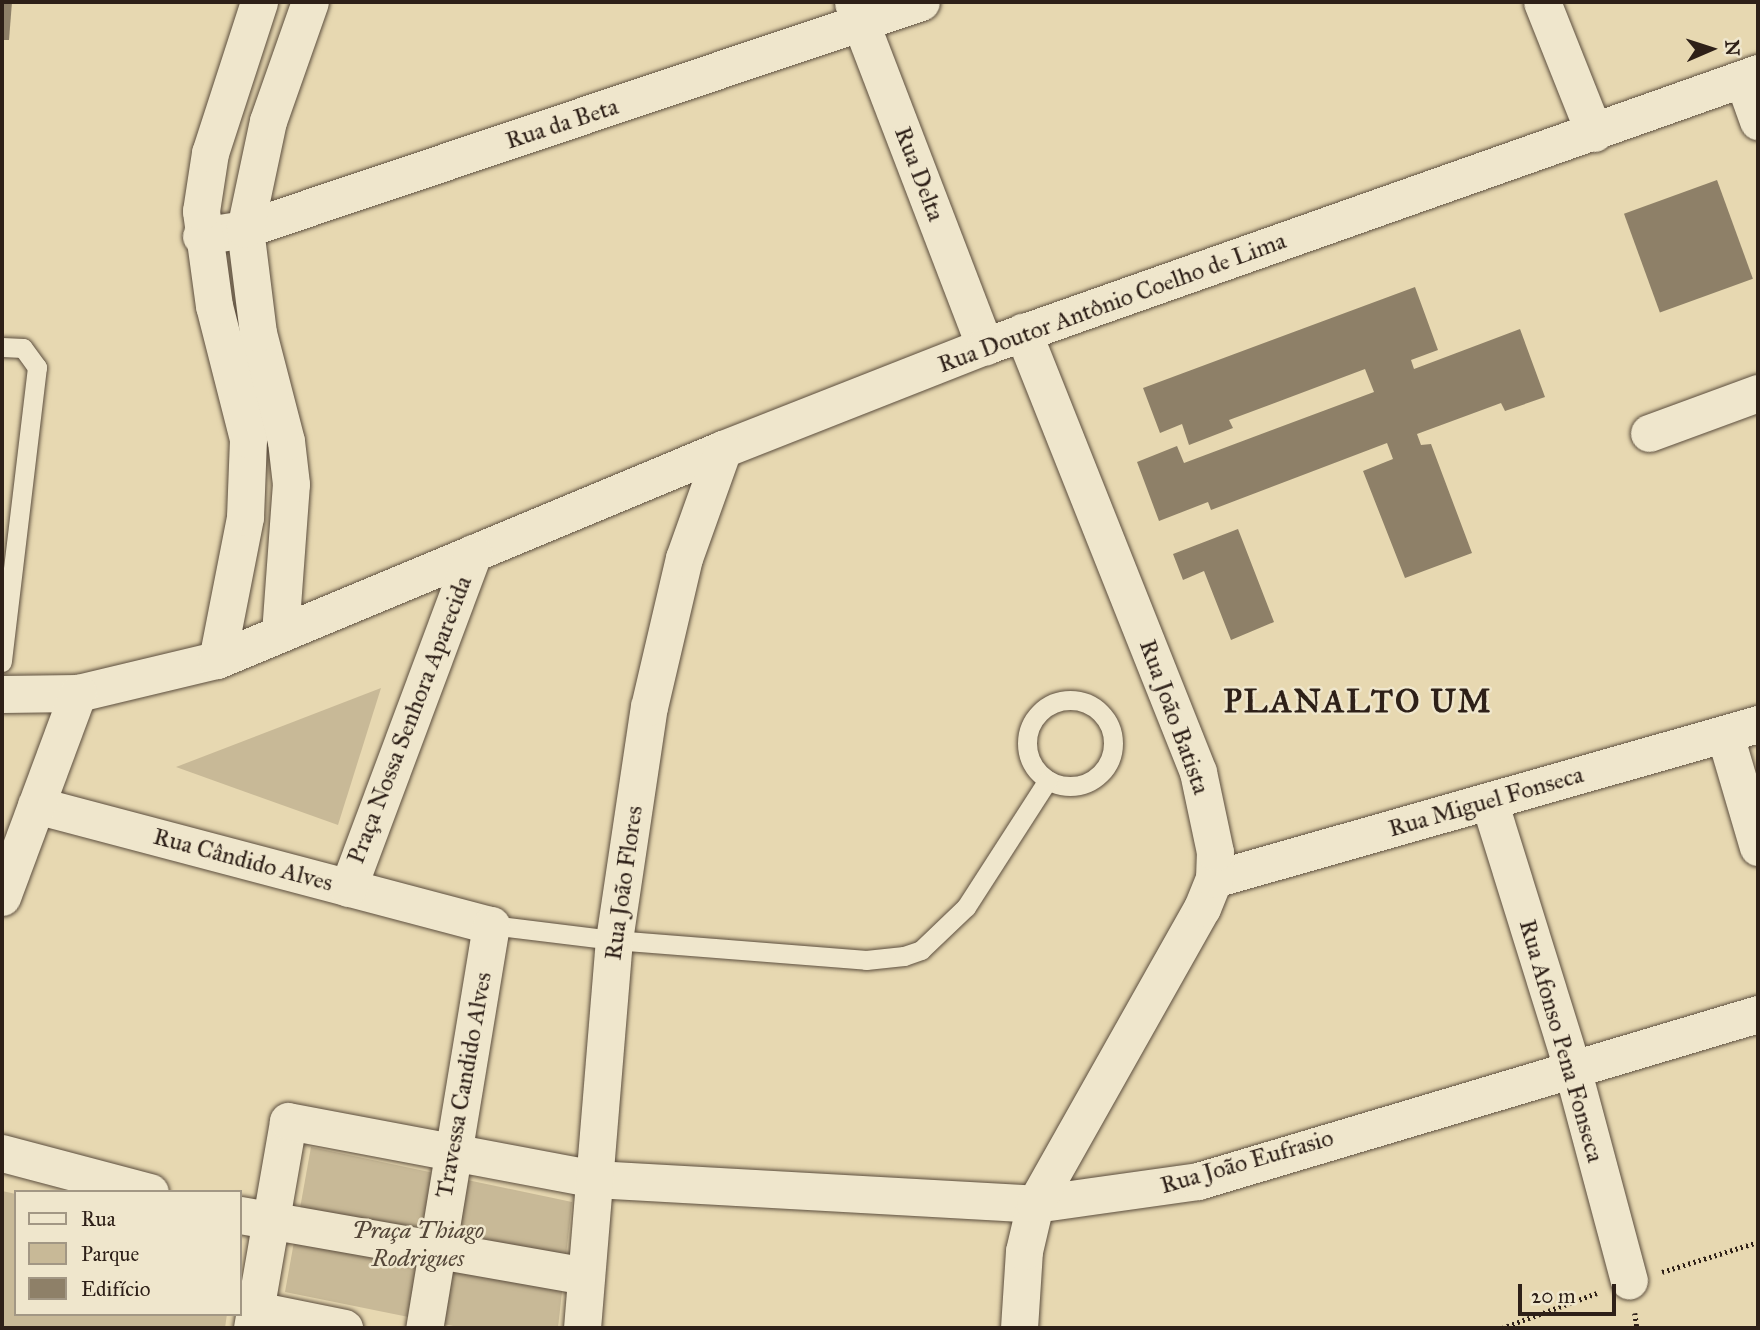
<!DOCTYPE html>
<meta charset="utf-8">
<style>
body{margin:0}
#map{position:relative;width:1760px;height:1330px;overflow:hidden;background:#e7d8b1;font-family:"IM FELL Great Primer",serif}
div>[style]{position:absolute}
[style*='--x']{left:calc(var(--x)*1px);top:calc(var(--y)*1px);width:calc(var(--w)*1px);rotate:calc(var(--a)*1deg)}
.green>*{inset:0;background:#c8b997}
.building>*{inset:0;background:#8e8068;transform-origin:0 0}
.path>*{height:4.5px;margin-top:-2.25px;transform-origin:0;background:repeating-linear-gradient(90deg,#2e2018 0 2px,transparent 0 5.5px)}
.roads{filter:drop-shadow(0 0 2px #5c4e3e) drop-shadow(0 0 2px #5c4e3e)}
.lane>*{height:19px;margin:-9.5px;padding:0 9.5px;transform-origin:9.5px;border-radius:9.5px;background:#efe6cc}
.lane>.ring{margin:-9.5px;padding:0;box-sizing:content-box;background:none;border:19px solid #efe6cc;border-radius:50%}
.street>*{height:37px;margin:-18.5px;padding:0 18.5px;transform-origin:18.5px;border-radius:18.5px;background:#efe6cc}
span{translate:-50% -50%;white-space:nowrap;text-align:center;line-height:1.15;-webkit-text-stroke:5px #efe6cc;paint-order:stroke}
.street-label{font-size:24px;color:#2e2018}
.park-label{font-size:24px;color:#544638;font-style:italic}
.district-label{font-size:32px;color:#2e2018;font-weight:700;letter-spacing:2px}
.frame{position:absolute;inset:0;border:4px solid #2e2018;pointer-events:none}
.legend{position:absolute;left:14px;top:1190px;width:228px;height:126px;box-sizing:border-box;background:#efe6cc;border:2px solid #a29784;margin:0;padding:9px 12px;list-style:none;font-size:21px;color:#2e2018}
.legend li{display:flex;align-items:center;gap:14px;height:35px}
.legend b{width:35px;border:2px solid #a29784}
.north{position:absolute;left:1676px;top:14px;width:70px;height:70px;-webkit-text-stroke:5px #efe6cc;paint-order:stroke;rotate:87deg;font-size:19px;font-weight:700;line-height:28px;text-align:center;color:#2e2018}
.north::after{content:'';display:block;margin:auto;width:24px;height:32px;background:#2e2018;clip-path:polygon(50% 0,100% 100%,50% 72%,0 100%)}
.scale{position:absolute;left:1518px;top:1284px;width:98px;height:32px;box-sizing:border-box;border:4px solid #2e2018;border-top:0;padding-left:9px;font-size:21px;line-height:24px;white-space:nowrap;color:#2e2018;-webkit-text-stroke:5px #efe6cc;paint-order:stroke}
</style>
<div id="map">
<div class="green">
<i style="clip-path:polygon(381px 688px,338px 825px,176px 767px)"></i>
<i style="clip-path:polygon(311px 1147px,572px 1202px,558px 1328px,463px 1328px,285px 1292px)"></i>
<i style="clip-path:polygon(2px 1191px,16px 1194px,16px 1314px,227px 1314px,225px 1328px,2px 1328px)"></i>
</div>
<div class="building">
<i style="clip-path:polygon(2px 2px,12px 2px,9px 40px,2px 40px)"></i>
<i style="left:1717px;top:180px;width:105px;height:99px;rotate:70deg"></i>
<i style="clip-path:polygon(1415px 287px,1438px 350px,1411px 360px,1414px 369px,1520px 329px,1545px 397px,1505px 411px,1501px 403px,1417px 434px,1421px 445px,1431px 444px,1472px 553px,1405px 578px,1363px 471px,1393px 459px,1387px 443px,1211px 510px,1208px 502px,1159px 521px,1137px 462px,1177px 446px,1184px 463px,1374px 392px,1365px 369px,1229px 420px,1233px 428px,1189px 445px,1182px 424px,1160px 433px,1143px 388px)"></i>
<i style="clip-path:polygon(1238px 529px,1274px 622px,1231px 640px,1204px 571px,1183px 580px,1173px 554px)"></i>
</div>
<div class="path">
<i style="--x:1662;--y:1272;--w:101;--a:-17.4"></i>
<i style="--x:1635;--y:1313;--w:15;--a:82"></i>
<i style="--x:1502;--y:1328;--w:101;--a:-20.2"></i>
</div>
<div class="roads">
<div class="lane">
<i style="--x:2;--y:347;--w:21;--a:3"></i>
<i style="--x:23;--y:348;--w:24;--a:54"></i>
<i style="--x:37;--y:367;--w:297;--a:96.8"></i>
<i class="ring" style="left:1027px;top:700px;width:67px;height:67px"></i>
<i style="--x:491;--y:925;--w:124;--a:7"></i>
<i style="--x:614;--y:940;--w:253;--a:4.5"></i>
<i style="--x:866;--y:960;--w:38;--a:-6"></i>
<i style="--x:904;--y:956;--w:18;--a:-19"></i>
<i style="--x:921;--y:950;--w:62;--a:-43.7"></i>
<i style="--x:966;--y:907;--w:151;--a:-57.2"></i>
</div>
<div class="street">
<i style="--x:1542;--y:2;--w:141;--a:68.3"></i>
<i style="--x:853;--y:3;--w:368;--a:69"></i>
<i style="--x:1743;--y:79;--w:45;--a:70.3"></i>
<i style="--x:201;--y:236;--w:45;--a:-9"></i>
<i style="--x:245;--y:229;--w:713;--a:-18.56"></i>
<i style="--x:1649;--y:433;--w:116;--a:-20.2"></i>
<i style="--x:280;--y:633;--w:149;--a:-85.8"></i>
<i style="--x:291;--y:484;--w:43;--a:-96.6"></i>
<i style="--x:286;--y:441;--w:112;--a:-104.5"></i>
<i style="--x:258;--y:333;--w:105;--a:-97.1"></i>
<i style="--x:245;--y:229;--w:110;--a:-78"></i>
<i style="--x:268;--y:121;--w:126;--a:-70.6"></i>
<i style="--x:217;--y:660;--w:146;--a:-78.9"></i>
<i style="--x:245;--y:517;--w:78;--a:-87.8"></i>
<i style="--x:248;--y:439;--w:137;--a:-104.3"></i>
<i style="--x:214;--y:306;--w:96;--a:-97.8"></i>
<i style="--x:201;--y:211;--w:59;--a:-81.2"></i>
<i style="--x:210;--y:153;--w:159;--a:-72"></i>
<i style="--x:2;--y:694;--w:76;--a:-0.8"></i>
<i style="--x:78;--y:693;--w:143;--a:-13.4"></i>
<i style="--x:217;--y:660;--w:548;--a:-22.64"></i>
<i style="--x:723;--y:449;--w:282;--a:-21.5"></i>
<i style="--x:985;--y:346;--w:820;--a:-19.45"></i>
<i style="--x:1725;--y:735;--w:117;--a:73.6"></i>
<i style="--x:1489;--y:801;--w:280;--a:72.7"></i>
<i style="--x:1572;--y:1068;--w:220;--a:75"></i>
<i style="--x:36;--y:805;--w:471;--a:14.8"></i>
<i style="--x:491;--y:925;--w:409;--a:99.4"></i>
<i style="--x:1214;--y:879;--w:566;--a:-15.9"></i>
<i style="--x:348;--y:888;--w:358;--a:-69.5"></i>
<i style="--x:2;--y:897;--w:218;--a:-69.6"></i>
<i style="--x:2;--y:1153;--w:153;--a:14.8"></i>
<i style="--x:240;--y:1215;--w:350;--a:10"></i>
<i style="--x:255;--y:1310;--w:91;--a:11.4"></i>
<i style="--x:252;--y:1328;--w:210;--a:-80.1"></i>
<i style="--x:288;--y:1121;--w:311;--a:10.7"></i>
<i style="--x:594;--y:1179;--w:442;--a:3.2"></i>
<i style="--x:1035;--y:1204;--w:165;--a:-8"></i>
<i style="--x:1198;--y:1181;--w:584;--a:-16.61"></i>
<i style="--x:582;--y:1328;--w:389;--a:-85.3"></i>
<i style="--x:614;--y:940;--w:236;--a:-81.5"></i>
<i style="--x:649;--y:707;--w:153;--a:-76.8"></i>
<i style="--x:684;--y:558;--w:116;--a:-70.3"></i>
<i style="--x:1019;--y:1328;--w:77;--a:-86.3"></i>
<i style="--x:1024;--y:1251;--w:48;--a:-76.8"></i>
<i style="--x:1035;--y:1204;--w:340;--a:-60.6"></i>
<i style="--x:1202;--y:908;--w:31;--a:-68"></i>
<i style="--x:1214;--y:879;--w:27;--a:-88"></i>
<i style="--x:1215;--y:852;--w:82;--a:-102"></i>
<i style="--x:1198;--y:772;--w:474;--a:-111.7"></i>
</div>
</div>
<div class="street-label">
<span style="left:562px;top:124px;rotate:-18deg">Rua da Beta</span>
<span style="left:919px;top:174px;rotate:69deg">Rua Delta</span>
<span style="left:1112px;top:303px;rotate:-20deg">Rua Doutor Antônio Coelho de Lima</span>
<span style="left:1174px;top:717px;rotate:70deg">Rua João Batista</span>
<span style="left:410px;top:720px;rotate:-69deg">Praça Nossa Senhora Aparecida</span>
<span style="left:1486px;top:802px;rotate:-16deg">Rua Miguel Fonseca</span>
<span style="left:243px;top:860px;rotate:15deg">Rua Cândido Alves</span>
<span style="left:624px;top:883px;rotate:-82deg">Rua João Flores</span>
<span style="left:1561px;top:1041px;rotate:74deg">Rua Afonso Pena Fonseca</span>
<span style="left:464px;top:1085px;rotate:-80deg">Travessa Candido Alves</span>
<span style="left:1247px;top:1162px;rotate:-16deg">Rua João Eufrasio</span>
</div>
<div class="park-label">
<span style="left:418px;top:1245px">Praça Thiago<br>Rodrigues</span>
</div>
<div class="district-label">
<span style="left:1358px;top:702px">PLANALTO UM</span>
</div>
<div class="frame"></div>
<ul class="legend">
<li><b style="height:9px;background:#efe6cc"></b>Rua</li>
<li><b style="height:19px;background:#c8b997"></b>Parque</li>
<li><b style="height:19px;background:#8e8068"></b>Edifício</li>
</ul>
<div class="north">N</div>
<div class="scale">20 m</div>
</div>
